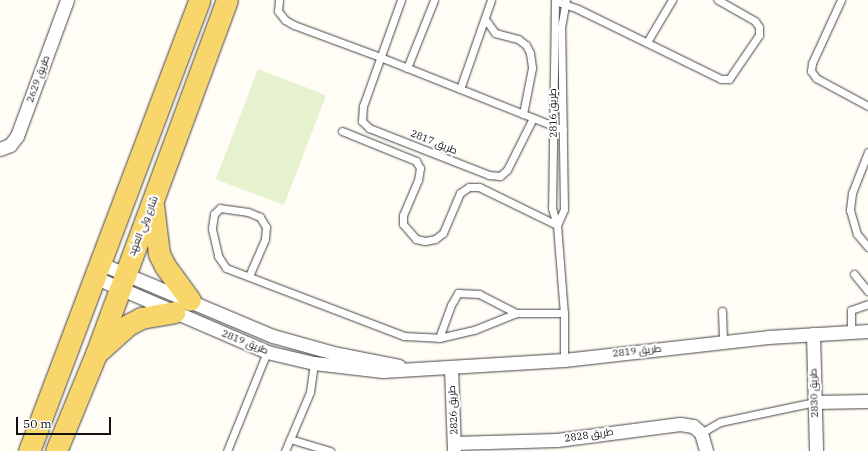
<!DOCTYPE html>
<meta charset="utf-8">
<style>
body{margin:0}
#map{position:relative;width:868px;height:451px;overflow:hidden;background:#fffdf5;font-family:"IBM Plex Serif",Cairo,serif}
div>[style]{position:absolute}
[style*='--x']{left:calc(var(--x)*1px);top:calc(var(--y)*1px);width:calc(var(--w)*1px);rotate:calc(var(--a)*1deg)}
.pitch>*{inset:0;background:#e6f2cf;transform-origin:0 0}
.roads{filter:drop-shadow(0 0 1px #444) drop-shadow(0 0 1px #444)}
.lane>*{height:7px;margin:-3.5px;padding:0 3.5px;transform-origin:3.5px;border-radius:3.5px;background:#fff}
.street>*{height:13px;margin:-6.5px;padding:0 6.5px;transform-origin:6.5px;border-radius:6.5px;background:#fff}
.primary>*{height:21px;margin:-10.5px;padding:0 10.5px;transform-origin:10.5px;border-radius:10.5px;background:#f9d66b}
span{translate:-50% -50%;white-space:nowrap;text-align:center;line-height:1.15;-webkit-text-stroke:4px #fff;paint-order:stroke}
.street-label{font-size:10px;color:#111}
.scale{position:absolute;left:16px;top:417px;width:95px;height:18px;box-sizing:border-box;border:2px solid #111;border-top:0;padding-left:5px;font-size:12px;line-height:14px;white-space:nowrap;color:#111;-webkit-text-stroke:3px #fff;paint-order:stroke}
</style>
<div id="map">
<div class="pitch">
<i style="left:258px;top:69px;width:73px;height:118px;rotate:21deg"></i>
</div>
<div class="roads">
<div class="lane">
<i style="--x:279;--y:0;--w:11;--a:95"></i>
<i style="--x:278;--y:11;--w:11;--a:52"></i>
<i style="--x:285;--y:20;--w:10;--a:29"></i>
<i style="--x:294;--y:25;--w:92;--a:20.4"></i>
<i style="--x:380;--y:57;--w:197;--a:21.7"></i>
<i style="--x:401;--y:0;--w:113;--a:109.7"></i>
<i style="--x:363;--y:106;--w:15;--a:94"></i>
<i style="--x:362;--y:121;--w:10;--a:45"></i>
<i style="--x:369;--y:128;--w:129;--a:21.4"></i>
<i style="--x:489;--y:175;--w:11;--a:5"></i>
<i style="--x:500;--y:176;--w:9;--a:-41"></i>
<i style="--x:507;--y:170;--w:58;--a:-63.4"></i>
<i style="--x:555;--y:0;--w:208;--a:90.8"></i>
<i style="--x:552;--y:208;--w:18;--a:74"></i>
<i style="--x:557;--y:225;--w:88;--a:85.5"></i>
<i style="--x:564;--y:313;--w:47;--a:90"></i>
<i style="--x:841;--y:0;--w:69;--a:114.7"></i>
<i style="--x:812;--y:63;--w:8;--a:97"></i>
<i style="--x:811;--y:71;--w:9;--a:54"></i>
<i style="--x:816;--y:78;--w:59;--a:28.3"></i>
<i style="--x:555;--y:1;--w:24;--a:19"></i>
<i style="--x:578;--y:9;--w:159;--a:26.1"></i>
<i style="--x:721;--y:79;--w:8;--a:0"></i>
<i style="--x:729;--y:79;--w:53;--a:-55.7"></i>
<i style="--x:759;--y:35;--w:8;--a:-90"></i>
<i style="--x:759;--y:27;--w:7;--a:-124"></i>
<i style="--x:755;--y:21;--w:43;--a:-150.4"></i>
<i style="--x:485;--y:19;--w:17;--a:54"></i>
<i style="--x:495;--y:33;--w:24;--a:15"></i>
<i style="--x:518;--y:39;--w:10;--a:37"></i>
<i style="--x:526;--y:45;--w:9;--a:63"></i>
<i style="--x:530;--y:53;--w:15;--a:82"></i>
<i style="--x:532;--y:68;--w:47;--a:101.1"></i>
<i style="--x:647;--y:42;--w:49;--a:-59.2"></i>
<i style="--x:407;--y:68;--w:73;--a:-68.3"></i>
<i style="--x:460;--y:89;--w:94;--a:-70.8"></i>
<i style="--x:342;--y:131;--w:80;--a:22.1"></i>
<i style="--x:416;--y:161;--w:8;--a:60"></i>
<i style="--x:420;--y:168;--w:12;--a:99"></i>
<i style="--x:418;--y:180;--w:38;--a:113"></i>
<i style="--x:403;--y:215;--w:9;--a:90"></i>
<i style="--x:403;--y:224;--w:20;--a:49"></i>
<i style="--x:416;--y:239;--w:9;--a:13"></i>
<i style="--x:425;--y:241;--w:10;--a:-11"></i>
<i style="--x:435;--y:239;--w:10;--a:-37"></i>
<i style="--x:443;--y:233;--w:43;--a:-67"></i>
<i style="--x:460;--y:193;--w:11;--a:-34"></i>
<i style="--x:469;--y:187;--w:10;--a:0"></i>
<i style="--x:479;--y:187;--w:87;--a:26"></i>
<i style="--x:868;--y:152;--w:44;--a:111.3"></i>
<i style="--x:852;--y:193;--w:17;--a:97"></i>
<i style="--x:850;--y:210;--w:25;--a:74"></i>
<i style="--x:857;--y:234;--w:17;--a:50"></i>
<i style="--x:557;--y:225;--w:17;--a:-66"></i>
<i style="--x:564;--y:209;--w:181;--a:-90.9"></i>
<i style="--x:561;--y:28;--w:28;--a:-80"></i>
<i style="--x:854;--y:274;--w:22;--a:51"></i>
<i style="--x:249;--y:276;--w:40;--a:-66.6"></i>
<i style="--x:265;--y:239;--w:12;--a:-85"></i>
<i style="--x:266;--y:227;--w:12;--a:-121"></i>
<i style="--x:260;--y:217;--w:13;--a:-157"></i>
<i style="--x:248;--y:212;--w:28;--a:-172"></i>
<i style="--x:220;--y:208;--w:8;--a:135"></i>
<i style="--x:214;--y:214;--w:15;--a:98"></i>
<i style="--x:212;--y:229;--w:28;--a:77"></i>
<i style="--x:218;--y:256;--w:14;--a:56"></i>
<i style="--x:226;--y:268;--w:191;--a:20.9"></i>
<i style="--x:404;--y:336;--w:35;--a:3"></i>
<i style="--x:439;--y:338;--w:36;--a:-13"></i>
<i style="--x:474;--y:330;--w:45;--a:-22"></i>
<i style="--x:516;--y:313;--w:48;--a:0"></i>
<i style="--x:722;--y:311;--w:31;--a:88"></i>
<i style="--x:851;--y:332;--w:22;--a:-90"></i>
<i style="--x:851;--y:310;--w:18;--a:-19"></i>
<i style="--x:439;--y:338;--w:35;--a:-70"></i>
<i style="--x:451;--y:305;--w:14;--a:-60"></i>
<i style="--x:458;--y:293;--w:21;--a:3"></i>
<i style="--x:479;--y:294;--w:42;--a:27.2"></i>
<i style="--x:701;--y:433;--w:22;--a:-30"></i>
<i style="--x:720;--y:422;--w:97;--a:-11.9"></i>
<i style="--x:290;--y:439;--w:42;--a:16.7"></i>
<i style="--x:227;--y:451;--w:107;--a:-68"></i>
<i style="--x:285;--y:451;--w:64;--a:-67"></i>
<i style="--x:310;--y:392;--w:29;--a:-82"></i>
</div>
<div class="street">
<i style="--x:0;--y:149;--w:11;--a:-22"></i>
<i style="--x:10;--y:145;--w:11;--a:-52"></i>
<i style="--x:17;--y:136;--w:145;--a:-69.8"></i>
<i style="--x:99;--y:263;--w:189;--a:22.8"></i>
<i style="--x:273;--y:336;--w:63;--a:15.6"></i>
<i style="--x:334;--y:353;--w:66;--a:11.3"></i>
<i style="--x:94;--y:277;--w:189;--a:23.4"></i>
<i style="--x:267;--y:352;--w:48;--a:13.2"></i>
<i style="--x:314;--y:363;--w:69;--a:6.6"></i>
<i style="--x:383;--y:371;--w:181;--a:-3.5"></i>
<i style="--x:564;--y:360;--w:205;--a:-6.4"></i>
<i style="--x:768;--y:337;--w:100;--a:-3.4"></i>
<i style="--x:813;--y:334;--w:117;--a:88.5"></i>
<i style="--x:451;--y:368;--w:82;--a:87.9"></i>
<i style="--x:815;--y:402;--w:53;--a:-1.1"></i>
<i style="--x:454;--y:443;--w:103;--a:-1.7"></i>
<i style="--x:557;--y:440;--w:124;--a:-7.4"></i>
<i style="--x:680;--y:424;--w:13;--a:9"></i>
<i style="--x:693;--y:426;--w:11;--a:41"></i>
<i style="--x:701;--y:433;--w:19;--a:74"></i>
</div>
<div class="primary">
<i style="--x:153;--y:205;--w:49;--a:83"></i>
<i style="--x:159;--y:254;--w:13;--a:63"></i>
<i style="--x:165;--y:266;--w:42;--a:53.7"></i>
<i style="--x:98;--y:352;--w:40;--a:-42"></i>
<i style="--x:128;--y:325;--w:15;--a:-28"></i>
<i style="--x:141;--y:318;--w:34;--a:-10"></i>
<i style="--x:29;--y:451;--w:482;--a:-69.3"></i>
<i style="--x:56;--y:451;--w:105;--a:-67.6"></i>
<i style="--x:96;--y:354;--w:377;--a:-69.7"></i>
</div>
</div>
<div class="street-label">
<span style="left:38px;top:79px;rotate:-70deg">طريق 2629</span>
<span style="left:553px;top:113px;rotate:-91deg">طريق 2816</span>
<span style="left:434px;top:142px;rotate:22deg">طريق 2817</span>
<span style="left:143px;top:226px;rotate:-68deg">شارع ولي العهد</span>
<span style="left:245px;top:342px;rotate:22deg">طريق 2819</span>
<span style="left:637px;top:351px;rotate:-6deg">طريق 2819</span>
<span style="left:814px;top:393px;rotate:-92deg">طريق 2830</span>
<span style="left:453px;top:410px;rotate:-93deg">طريق 2826</span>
<span style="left:589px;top:435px;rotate:-8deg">طريق 2828</span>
</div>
<div class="scale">50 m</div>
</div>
